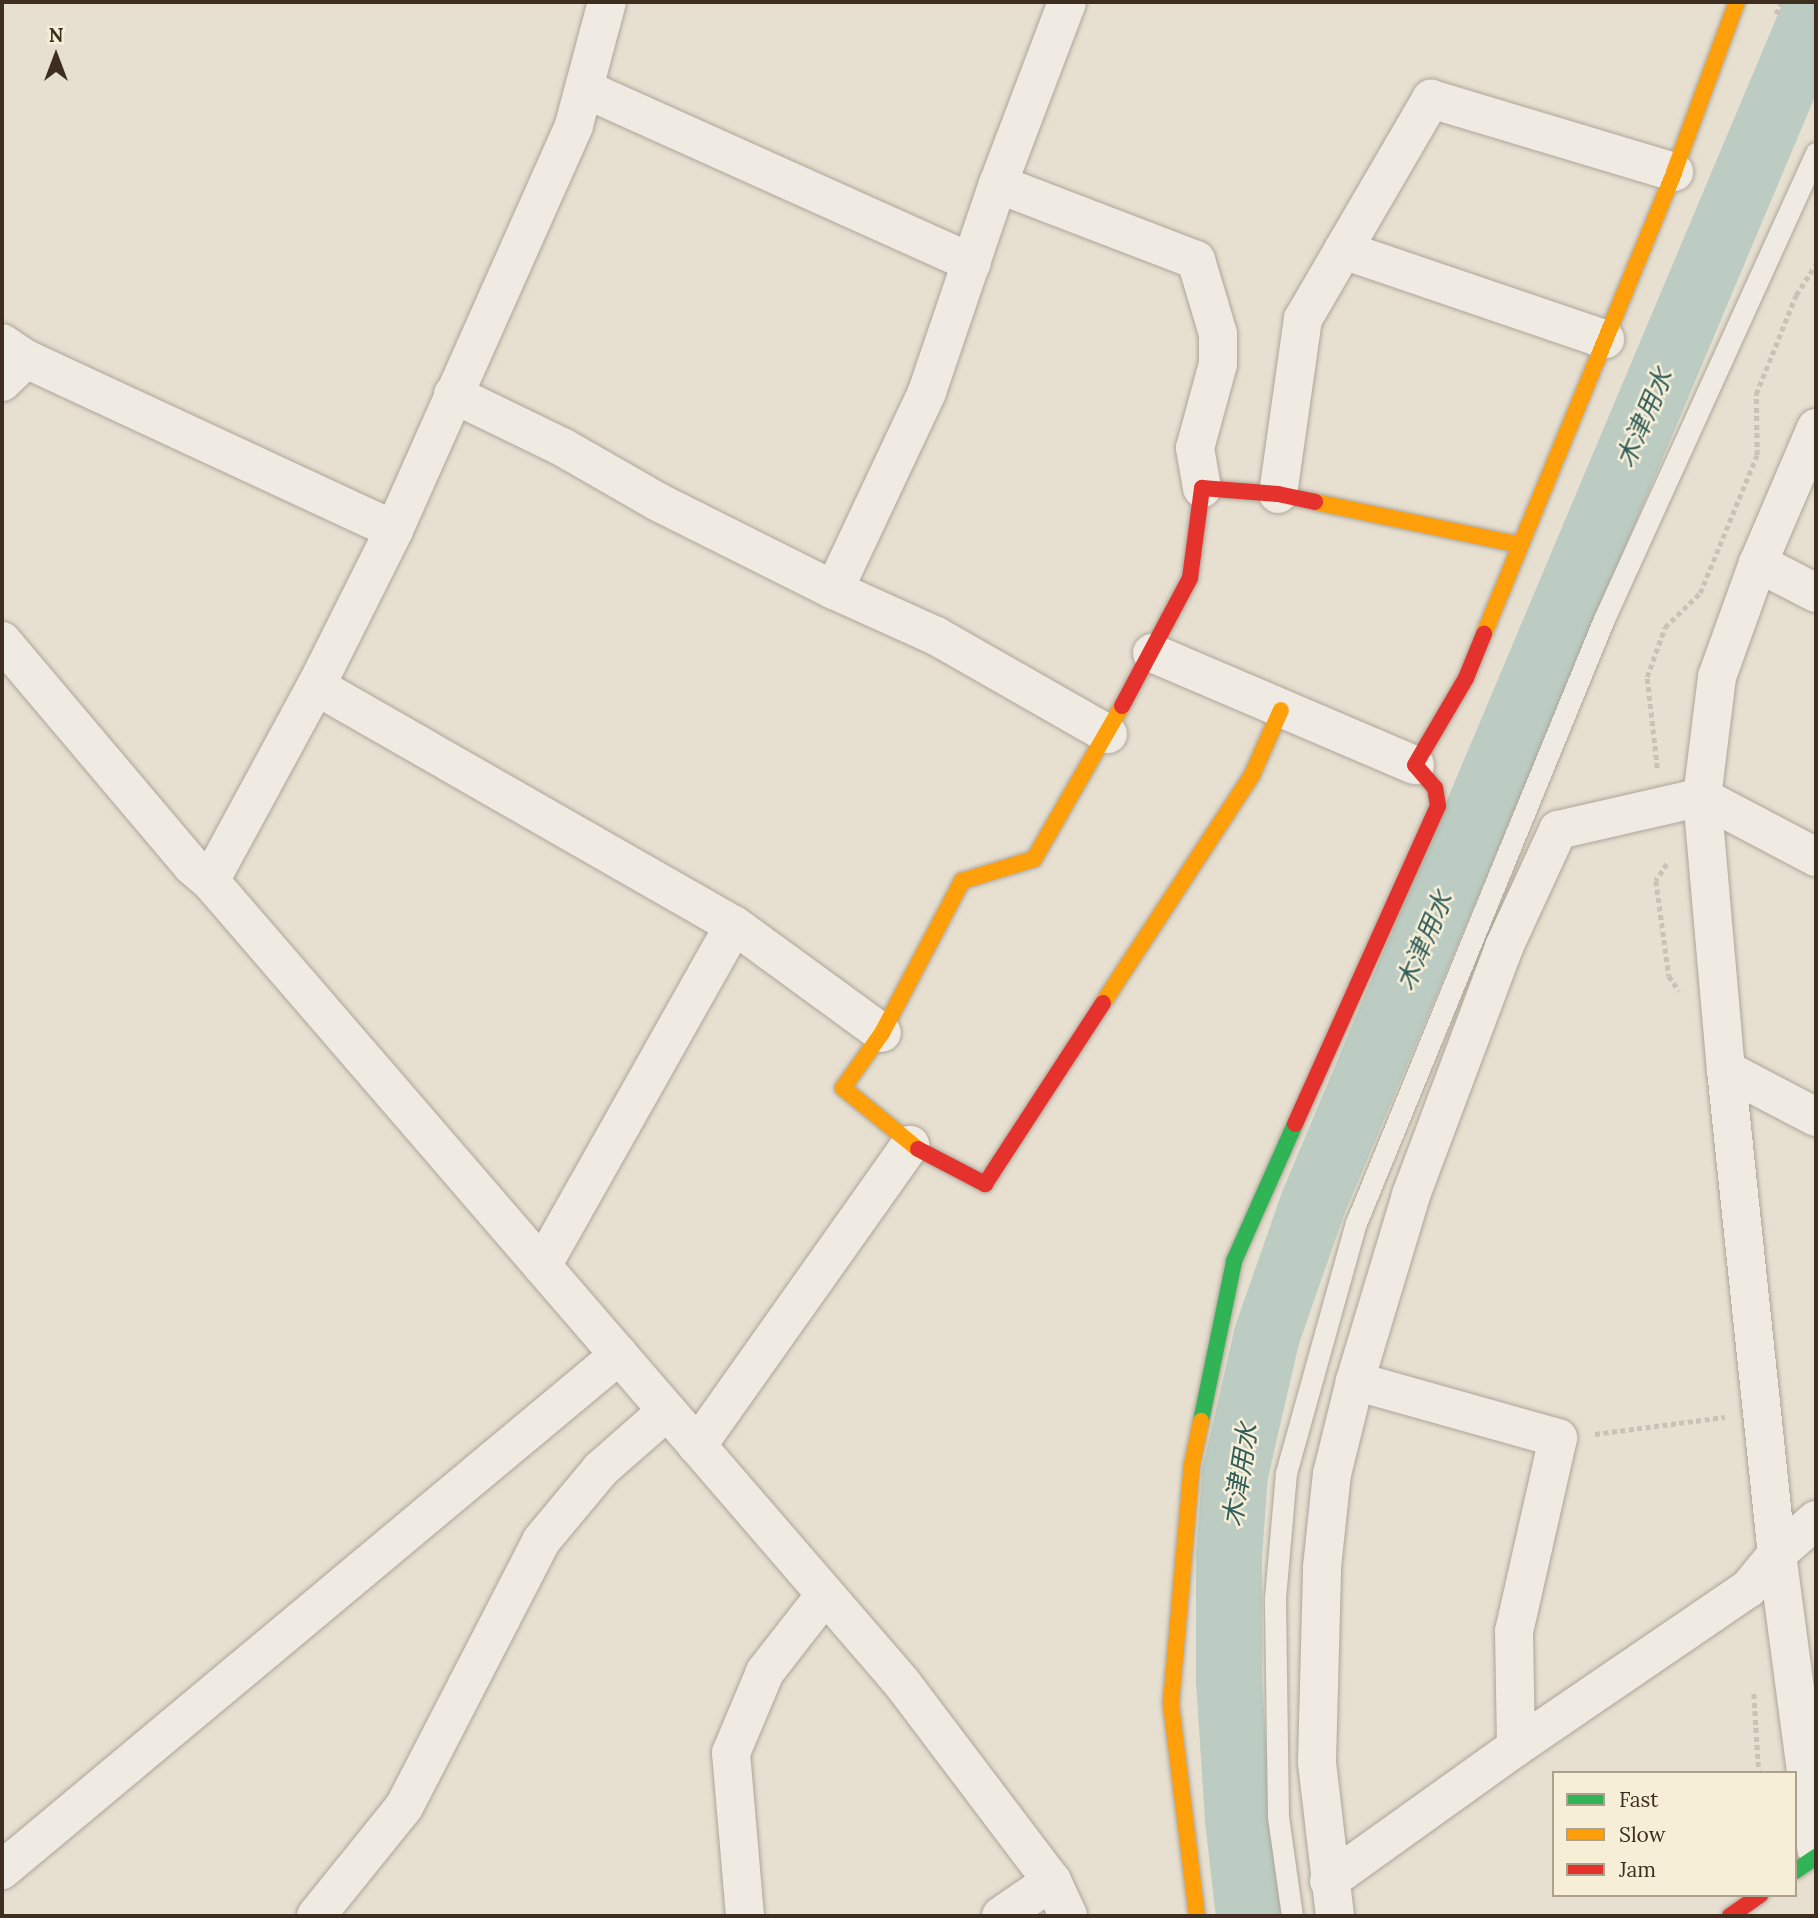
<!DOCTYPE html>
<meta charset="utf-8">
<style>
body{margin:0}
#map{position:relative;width:1818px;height:1918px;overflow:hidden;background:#e7e0d1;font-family:Lora,"Noto Sans JP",serif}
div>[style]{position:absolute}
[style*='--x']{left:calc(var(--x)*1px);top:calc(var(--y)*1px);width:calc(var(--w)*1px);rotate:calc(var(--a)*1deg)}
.river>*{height:66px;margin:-33px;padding:0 33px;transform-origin:33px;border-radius:33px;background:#bcccc2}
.path>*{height:4.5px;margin-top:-2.25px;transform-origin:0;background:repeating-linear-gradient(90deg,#c8c2b9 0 5px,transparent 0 8.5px)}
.roads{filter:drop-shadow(0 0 2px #ada599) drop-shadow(0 0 2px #ada599)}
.lane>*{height:21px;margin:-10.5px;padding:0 10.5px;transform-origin:10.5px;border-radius:10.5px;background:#efebe3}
.street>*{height:38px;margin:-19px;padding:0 19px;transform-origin:19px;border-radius:19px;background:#efebe3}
.fast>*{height:16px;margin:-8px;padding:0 8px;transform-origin:8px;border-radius:8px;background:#30b455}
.slow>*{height:16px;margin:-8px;padding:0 8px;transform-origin:8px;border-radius:8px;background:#ff9f0a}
.jam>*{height:16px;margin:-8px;padding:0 8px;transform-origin:8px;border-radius:8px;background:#e5322d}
span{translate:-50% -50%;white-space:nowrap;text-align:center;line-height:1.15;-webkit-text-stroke:5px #f7eed8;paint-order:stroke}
.water-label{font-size:26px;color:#2f5d5a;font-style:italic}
.frame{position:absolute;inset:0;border:4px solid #3d2e20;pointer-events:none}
.legend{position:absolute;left:1552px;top:1771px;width:245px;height:126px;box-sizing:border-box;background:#f7eed8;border:2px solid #ada18e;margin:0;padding:9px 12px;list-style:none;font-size:21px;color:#3d2e20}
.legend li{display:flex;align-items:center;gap:14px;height:35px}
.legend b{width:35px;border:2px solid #ada18e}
.north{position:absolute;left:21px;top:21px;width:70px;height:70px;-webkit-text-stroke:5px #f7eed8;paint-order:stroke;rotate:0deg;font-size:19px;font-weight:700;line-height:28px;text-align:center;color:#3d2e20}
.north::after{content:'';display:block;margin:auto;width:24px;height:32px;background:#3d2e20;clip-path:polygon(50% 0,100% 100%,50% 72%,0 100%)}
</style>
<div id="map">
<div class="river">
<i style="--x:1249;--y:1916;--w:97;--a:-96.5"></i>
<i style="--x:1238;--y:1820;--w:140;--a:-93.7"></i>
<i style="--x:1229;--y:1680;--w:124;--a:-90"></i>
<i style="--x:1229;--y:1556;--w:82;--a:-85.8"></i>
<i style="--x:1235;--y:1474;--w:143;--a:-77"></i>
<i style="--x:1267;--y:1335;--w:142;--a:-70.7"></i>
<i style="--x:1314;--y:1201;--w:1293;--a:-67.16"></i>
</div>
<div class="path">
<i style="--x:1776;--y:14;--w:13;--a:-67"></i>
<i style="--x:1657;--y:768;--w:92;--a:-96.3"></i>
<i style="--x:1647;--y:677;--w:53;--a:-70.2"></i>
<i style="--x:1665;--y:627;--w:49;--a:-44.2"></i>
<i style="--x:1700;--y:593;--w:149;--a:-67.6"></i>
<i style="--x:1757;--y:455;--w:61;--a:-90.9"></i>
<i style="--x:1756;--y:394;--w:107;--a:-68"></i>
<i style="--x:1796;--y:295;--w:37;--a:-57"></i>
<i style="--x:1667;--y:864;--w:20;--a:123"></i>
<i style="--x:1656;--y:881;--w:96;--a:82.2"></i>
<i style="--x:1669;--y:976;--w:18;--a:56"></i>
<i style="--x:1595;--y:1434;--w:131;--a:-7.5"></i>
<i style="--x:1754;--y:1694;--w:79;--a:86.4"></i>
</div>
<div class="roads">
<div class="lane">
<i style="--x:1292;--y:1916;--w:101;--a:-98"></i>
<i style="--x:1278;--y:1816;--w:218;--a:-90.8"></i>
<i style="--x:1275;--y:1598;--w:125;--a:-85"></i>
<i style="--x:1286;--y:1473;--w:260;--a:-74.4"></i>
<i style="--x:1356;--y:1223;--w:653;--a:-67.68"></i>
<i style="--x:1604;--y:619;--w:512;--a:-65.54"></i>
</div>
<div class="street">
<i style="--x:585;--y:89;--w:424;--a:24.2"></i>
<i style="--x:998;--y:184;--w:212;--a:21"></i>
<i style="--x:1196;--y:260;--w:77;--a:73.4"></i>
<i style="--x:1218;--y:334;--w:30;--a:90"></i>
<i style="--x:1218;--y:364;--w:87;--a:105.3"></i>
<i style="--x:1195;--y:448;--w:41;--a:80.1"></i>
<i style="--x:1343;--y:250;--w:277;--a:18.8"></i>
<i style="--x:2;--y:343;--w:29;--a:34"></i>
<i style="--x:26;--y:359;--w:406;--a:24.9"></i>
<i style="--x:2;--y:382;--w:33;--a:-44"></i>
<i style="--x:453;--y:394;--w:123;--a:25.9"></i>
<i style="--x:564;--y:448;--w:108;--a:29.9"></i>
<i style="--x:658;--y:502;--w:197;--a:26.6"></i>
<i style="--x:834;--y:590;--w:112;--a:24.3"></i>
<i style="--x:936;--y:636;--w:198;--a:29.7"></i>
<i style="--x:1816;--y:428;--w:147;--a:113.2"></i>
<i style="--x:1758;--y:563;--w:121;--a:109.8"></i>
<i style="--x:1717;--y:677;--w:121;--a:97.1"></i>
<i style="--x:1702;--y:797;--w:274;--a:85"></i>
<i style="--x:1726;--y:1070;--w:487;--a:84"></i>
<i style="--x:1777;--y:1554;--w:297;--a:82.4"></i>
<i style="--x:1278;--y:494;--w:177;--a:-81.9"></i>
<i style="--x:1303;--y:319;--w:255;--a:-59.8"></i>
<i style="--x:1431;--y:99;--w:254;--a:16.7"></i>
<i style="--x:1758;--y:563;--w:65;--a:27.3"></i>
<i style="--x:834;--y:590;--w:219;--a:-64.8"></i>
<i style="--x:927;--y:392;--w:220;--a:-71.2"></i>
<i style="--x:998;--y:184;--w:195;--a:-69.2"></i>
<i style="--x:2;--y:641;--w:294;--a:49.8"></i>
<i style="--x:192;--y:866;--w:23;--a:40"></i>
<i style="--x:210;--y:881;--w:1059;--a:49.21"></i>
<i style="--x:902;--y:1683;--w:248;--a:52.9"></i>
<i style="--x:1052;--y:1881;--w:38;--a:65"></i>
<i style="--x:1152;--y:653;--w:286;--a:23.1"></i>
<i style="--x:316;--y:686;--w:482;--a:29.8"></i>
<i style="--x:734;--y:925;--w:183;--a:36.1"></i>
<i style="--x:210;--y:881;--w:222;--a:-61.5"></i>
<i style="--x:316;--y:686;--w:174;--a:-63.4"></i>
<i style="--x:394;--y:530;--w:443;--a:-66"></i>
<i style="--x:574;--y:125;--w:127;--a:-75"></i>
<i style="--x:1726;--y:1070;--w:102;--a:27.6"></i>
<i style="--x:542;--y:1266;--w:391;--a:-60.6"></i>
<i style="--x:1355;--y:1381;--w:211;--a:15.7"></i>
<i style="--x:1558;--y:1438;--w:198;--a:102.8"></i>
<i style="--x:1514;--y:1631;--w:116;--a:89"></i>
<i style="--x:697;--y:1446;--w:369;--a:-54.7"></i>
<i style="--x:2;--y:1870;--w:804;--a:-39.85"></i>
<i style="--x:1329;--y:1881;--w:230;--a:-35.6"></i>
<i style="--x:1516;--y:1747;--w:281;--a:-34.3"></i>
<i style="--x:1748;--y:1589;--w:45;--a:-50.4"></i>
<i style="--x:1777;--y:1554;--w:52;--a:-41.1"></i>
<i style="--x:316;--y:1916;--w:140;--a:-51.1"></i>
<i style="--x:404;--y:1807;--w:299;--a:-62.7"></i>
<i style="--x:541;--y:1541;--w:94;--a:-50.2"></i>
<i style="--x:601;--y:1469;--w:88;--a:-41.3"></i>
<i style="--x:745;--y:1916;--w:164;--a:-94.9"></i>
<i style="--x:731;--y:1753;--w:88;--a:-67.2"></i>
<i style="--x:765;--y:1672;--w:98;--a:-52.1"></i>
<i style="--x:1001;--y:1916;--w:62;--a:-34.5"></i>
<i style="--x:1335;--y:1916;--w:155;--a:-96.7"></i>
<i style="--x:1317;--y:1762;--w:195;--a:-88.5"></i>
<i style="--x:1322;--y:1567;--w:94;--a:-83.9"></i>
<i style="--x:1332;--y:1474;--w:96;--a:-76.1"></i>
<i style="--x:1355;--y:1381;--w:194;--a:-73.2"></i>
<i style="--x:1411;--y:1195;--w:265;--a:-69.4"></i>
<i style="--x:1504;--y:947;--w:129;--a:-65.2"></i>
<i style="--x:1558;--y:830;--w:148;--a:-12.9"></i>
<i style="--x:1702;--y:797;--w:129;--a:27.8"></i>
</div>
<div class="fast">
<i style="--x:1201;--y:1421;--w:163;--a:-78.3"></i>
<i style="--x:1234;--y:1261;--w:150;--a:-66"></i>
<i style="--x:1795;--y:1871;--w:25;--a:-34"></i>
</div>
<div class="slow">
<i style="--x:1315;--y:502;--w:210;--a:11.8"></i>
<i style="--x:1484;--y:634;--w:500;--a:-67.6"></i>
<i style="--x:1674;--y:172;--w:181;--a:-69.7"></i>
<i style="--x:1103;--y:1003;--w:272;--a:-56.8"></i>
<i style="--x:1252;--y:775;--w:71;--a:-66"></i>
<i style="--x:918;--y:1149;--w:97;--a:-140.9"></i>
<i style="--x:843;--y:1088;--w:67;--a:-54.7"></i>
<i style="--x:882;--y:1033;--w:172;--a:-62.2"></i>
<i style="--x:962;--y:881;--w:75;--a:-17"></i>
<i style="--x:1034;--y:859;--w:177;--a:-60.1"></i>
<i style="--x:1197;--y:1916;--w:215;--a:-97"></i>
<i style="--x:1171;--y:1703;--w:239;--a:-85"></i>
<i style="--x:1192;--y:1465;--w:45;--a:-78.4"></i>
</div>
<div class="jam">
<i style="--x:1122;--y:706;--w:145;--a:-62"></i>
<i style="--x:1190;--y:578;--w:91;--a:-82.4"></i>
<i style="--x:1202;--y:488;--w:76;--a:4.5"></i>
<i style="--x:1278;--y:494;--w:38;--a:12"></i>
<i style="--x:1295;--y:1124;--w:349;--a:-65.8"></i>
<i style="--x:1438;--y:806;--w:18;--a:-99"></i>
<i style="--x:1435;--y:788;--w:30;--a:-131"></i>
<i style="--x:1415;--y:765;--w:101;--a:-59.6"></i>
<i style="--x:1466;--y:678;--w:48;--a:-67.8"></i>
<i style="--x:918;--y:1149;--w:76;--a:27.6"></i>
<i style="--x:985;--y:1184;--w:216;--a:-56.9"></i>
<i style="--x:1730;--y:1916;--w:37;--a:-35"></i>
</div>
</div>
<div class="water-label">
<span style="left:1644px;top:418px;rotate:-67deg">木津用水</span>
<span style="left:1424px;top:941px;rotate:-67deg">木津用水</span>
<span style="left:1240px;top:1475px;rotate:-81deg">木津用水</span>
</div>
<div class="frame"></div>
<ul class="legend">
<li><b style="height:9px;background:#30b455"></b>Fast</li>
<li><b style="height:9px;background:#ff9f0a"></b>Slow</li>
<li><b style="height:9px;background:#e5322d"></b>Jam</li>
</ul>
<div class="north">N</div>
</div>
